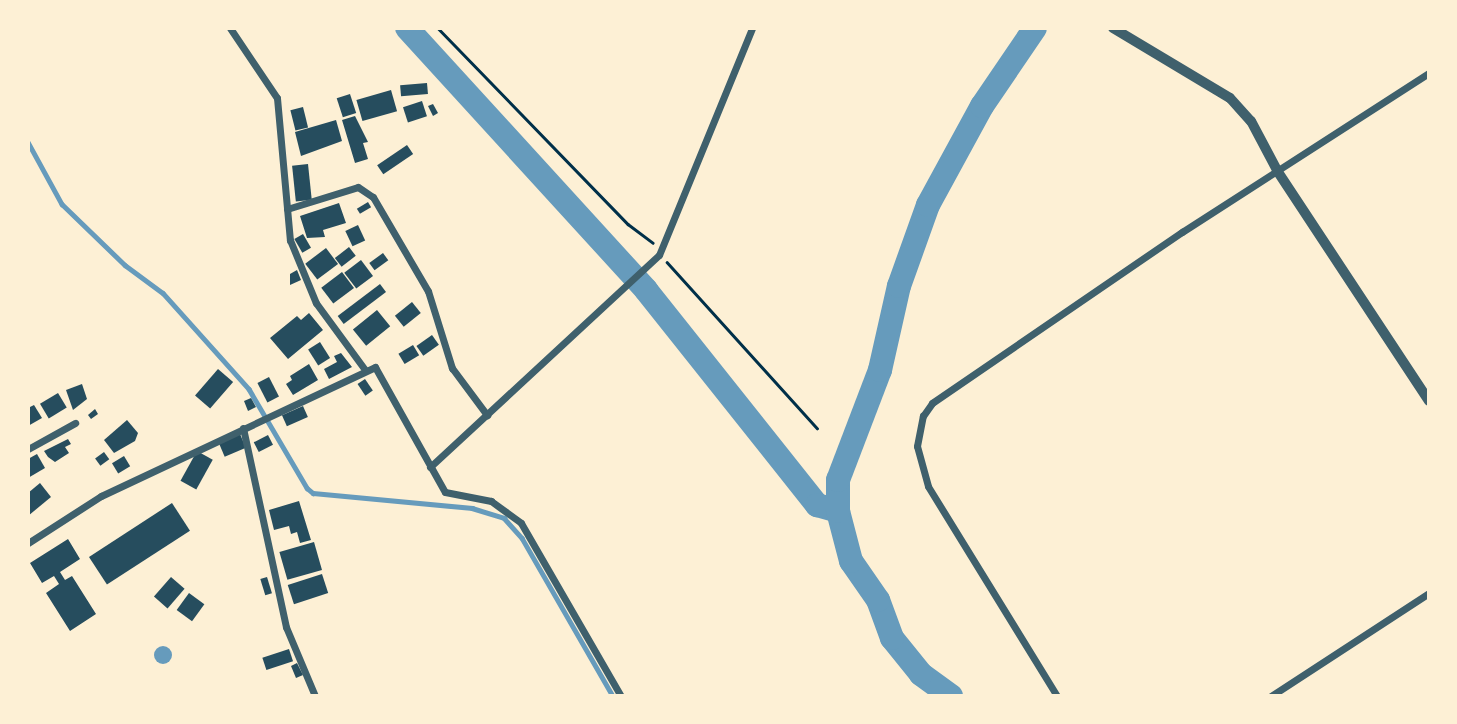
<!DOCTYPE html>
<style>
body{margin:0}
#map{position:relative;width:1457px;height:724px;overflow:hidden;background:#fdf0d5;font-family:"Alegreya Sans",sans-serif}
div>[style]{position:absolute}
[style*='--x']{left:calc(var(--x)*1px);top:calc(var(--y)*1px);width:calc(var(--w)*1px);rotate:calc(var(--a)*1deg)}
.water>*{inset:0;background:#669bbc}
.round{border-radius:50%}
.stream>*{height:4.5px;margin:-2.25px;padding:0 2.25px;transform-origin:2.25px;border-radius:2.25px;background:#669bbc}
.river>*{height:24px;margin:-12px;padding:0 12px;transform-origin:12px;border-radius:12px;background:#669bbc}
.building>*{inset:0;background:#264d5e;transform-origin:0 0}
.path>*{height:2.5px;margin:-1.25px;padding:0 1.25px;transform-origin:1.25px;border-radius:1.25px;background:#003049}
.minor>*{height:7px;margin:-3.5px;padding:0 3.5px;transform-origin:3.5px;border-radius:3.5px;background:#3f606c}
.tertiary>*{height:10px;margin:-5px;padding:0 5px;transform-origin:5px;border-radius:5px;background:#3f606c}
span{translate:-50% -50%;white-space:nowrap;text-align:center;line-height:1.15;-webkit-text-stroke:5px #fdf0d5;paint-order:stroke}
.frame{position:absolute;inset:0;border:30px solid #fdf0d5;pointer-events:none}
</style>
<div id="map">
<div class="water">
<i class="round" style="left:154px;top:646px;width:18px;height:18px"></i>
</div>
<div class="stream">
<i style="--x:28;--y:142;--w:71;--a:61.3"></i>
<i style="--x:62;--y:204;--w:88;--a:44.1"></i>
<i style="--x:125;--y:265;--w:47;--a:36.4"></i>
<i style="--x:163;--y:293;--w:129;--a:48.1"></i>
<i style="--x:249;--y:389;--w:115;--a:59.6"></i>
<i style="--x:307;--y:488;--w:8;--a:40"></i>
<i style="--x:313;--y:493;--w:160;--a:5.4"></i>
<i style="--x:472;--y:508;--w:34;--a:17"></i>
<i style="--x:504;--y:518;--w:27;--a:48"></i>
<i style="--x:522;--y:538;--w:182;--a:60.1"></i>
</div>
<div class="river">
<i style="--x:407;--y:28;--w:355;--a:47.6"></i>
<i style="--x:646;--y:290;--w:275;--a:51.5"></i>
<i style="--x:817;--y:505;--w:22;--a:16"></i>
<i style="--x:951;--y:696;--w:37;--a:-144"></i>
<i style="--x:921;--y:674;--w:46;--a:-128.9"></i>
<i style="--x:892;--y:638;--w:40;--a:-110.2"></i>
<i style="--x:878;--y:600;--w:47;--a:-124.7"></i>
<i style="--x:851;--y:561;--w:52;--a:-104.6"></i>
<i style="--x:838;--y:511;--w:31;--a:-90"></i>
<i style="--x:838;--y:480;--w:118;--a:-69.1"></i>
<i style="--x:880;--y:370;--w:86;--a:-77.3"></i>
<i style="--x:899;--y:286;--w:86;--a:-70.3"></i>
<i style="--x:928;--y:205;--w:113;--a:-61.4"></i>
<i style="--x:982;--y:106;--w:94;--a:-55.8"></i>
</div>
<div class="building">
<i style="left:427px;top:83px;width:11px;height:27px;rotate:85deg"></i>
<i style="left:391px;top:90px;width:22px;height:36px;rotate:74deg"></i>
<i style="left:350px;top:94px;width:20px;height:14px;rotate:72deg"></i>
<i style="left:422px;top:101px;width:16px;height:20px;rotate:72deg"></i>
<i style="clip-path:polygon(433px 104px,438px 113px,433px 116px,428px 106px)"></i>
<i style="left:303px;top:107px;width:21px;height:13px;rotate:76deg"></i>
<i style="clip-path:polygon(355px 116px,368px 142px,363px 143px,368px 159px,355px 163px,342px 120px)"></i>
<i style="clip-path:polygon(336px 120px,342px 141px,301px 156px,295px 132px)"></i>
<i style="left:407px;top:145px;width:11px;height:36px;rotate:56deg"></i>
<i style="left:308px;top:164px;width:36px;height:16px;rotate:84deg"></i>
<i style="left:368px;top:202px;width:6px;height:13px;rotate:59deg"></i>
<i style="clip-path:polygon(339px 203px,346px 223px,323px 230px,325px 237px,307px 238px,300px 216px)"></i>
<i style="left:358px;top:225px;width:17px;height:14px;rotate:65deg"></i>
<i style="left:303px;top:234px;width:16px;height:10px;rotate:60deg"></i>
<i style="left:349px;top:247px;width:11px;height:18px;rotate:52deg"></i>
<i style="left:326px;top:248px;width:20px;height:26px;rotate:53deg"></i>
<i style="left:383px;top:253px;width:9px;height:17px;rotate:54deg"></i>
<i style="left:361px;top:260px;width:20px;height:21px;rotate:53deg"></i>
<i style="clip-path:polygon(297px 270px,301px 280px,290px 285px,290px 274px)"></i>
<i style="left:342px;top:272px;width:20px;height:26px;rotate:53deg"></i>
<i style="left:380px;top:284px;width:10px;height:53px;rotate:53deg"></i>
<i style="left:412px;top:302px;width:14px;height:22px;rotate:51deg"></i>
<i style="left:377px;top:310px;width:21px;height:31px;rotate:51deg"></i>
<i style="clip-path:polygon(309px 313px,323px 330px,288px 359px,270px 338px,297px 316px,301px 320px)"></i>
<i style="left:432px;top:335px;width:12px;height:19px;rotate:55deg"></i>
<i style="left:320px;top:342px;width:19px;height:14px;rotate:58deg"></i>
<i style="left:413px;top:345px;width:12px;height:17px;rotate:59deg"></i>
<i style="clip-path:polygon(341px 353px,352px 367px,329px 379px,324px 369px,337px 362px,334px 356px)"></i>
<i style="clip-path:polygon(309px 364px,318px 380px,293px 395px,286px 384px,292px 380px,290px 376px)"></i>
<i style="left:218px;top:369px;width:20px;height:35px;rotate:41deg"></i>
<i style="left:269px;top:377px;width:22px;height:13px;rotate:63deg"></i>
<i style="left:365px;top:379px;width:14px;height:9px;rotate:56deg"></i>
<i style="clip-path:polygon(82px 384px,87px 399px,73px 410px,66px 390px)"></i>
<i style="left:58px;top:393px;width:17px;height:21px;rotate:59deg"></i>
<i style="clip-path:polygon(251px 398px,256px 407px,248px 411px,244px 401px)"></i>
<i style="clip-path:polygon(34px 405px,42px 418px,28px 426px,28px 408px)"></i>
<i style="left:303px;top:406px;width:12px;height:23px;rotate:66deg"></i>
<i style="clip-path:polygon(95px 409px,98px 414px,91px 419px,88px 415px)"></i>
<i style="clip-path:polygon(127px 420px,138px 433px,135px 441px,114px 453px,104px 440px)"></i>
<i style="left:240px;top:434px;width:15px;height:23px;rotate:67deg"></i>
<i style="left:268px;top:435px;width:11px;height:16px;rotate:63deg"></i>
<i style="clip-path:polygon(68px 439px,71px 444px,65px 447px,69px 453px,55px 462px,48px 457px,44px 451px)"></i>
<i style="left:197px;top:451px;width:18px;height:34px;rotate:29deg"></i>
<i style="left:104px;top:452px;width:9px;height:11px;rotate:54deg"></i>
<i style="clip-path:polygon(37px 454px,45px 468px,28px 478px,28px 459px)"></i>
<i style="left:124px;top:456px;width:12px;height:14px;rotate:59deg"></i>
<i style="clip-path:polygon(40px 483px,51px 497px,28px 516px,28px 493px)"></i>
<i style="clip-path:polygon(299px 501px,311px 540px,300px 543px,297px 532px,291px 534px,289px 526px,274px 530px,269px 510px)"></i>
<i style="left:172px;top:503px;width:33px;height:99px;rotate:57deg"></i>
<i style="clip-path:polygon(68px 539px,80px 559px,60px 572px,65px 580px,72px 576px,96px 614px,70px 631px,46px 593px,59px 584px,54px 576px,42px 583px,30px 563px)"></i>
<i style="left:314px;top:542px;width:29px;height:36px;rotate:74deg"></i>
<i style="left:322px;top:574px;width:20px;height:36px;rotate:72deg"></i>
<i style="left:171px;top:577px;width:18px;height:26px;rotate:41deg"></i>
<i style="left:267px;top:577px;width:17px;height:7px;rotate:73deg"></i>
<i style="left:189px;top:593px;width:19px;height:21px;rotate:36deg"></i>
<i style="left:289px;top:649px;width:13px;height:28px;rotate:72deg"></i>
<i style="clip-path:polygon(297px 663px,303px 675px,296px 678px,291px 666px)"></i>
</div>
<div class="path">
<i style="--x:438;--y:28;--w:273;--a:45.9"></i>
<i style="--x:628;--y:224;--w:31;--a:37"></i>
<i style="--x:667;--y:262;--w:224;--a:47.9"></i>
</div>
<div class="minor">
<i style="--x:230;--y:28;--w:84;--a:56.1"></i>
<i style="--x:277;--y:98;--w:143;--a:84.8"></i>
<i style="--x:290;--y:240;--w:68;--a:67.6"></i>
<i style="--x:316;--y:303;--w:84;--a:53.7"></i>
<i style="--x:287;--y:209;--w:74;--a:-17.2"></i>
<i style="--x:358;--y:187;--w:18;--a:34"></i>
<i style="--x:373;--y:197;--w:109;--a:59.7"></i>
<i style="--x:428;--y:291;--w:81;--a:72.7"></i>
<i style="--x:452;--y:368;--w:59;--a:53.3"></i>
<i style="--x:243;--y:428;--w:204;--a:77.8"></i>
<i style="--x:286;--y:627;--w:75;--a:67.2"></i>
<i style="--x:28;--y:449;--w:54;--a:-29"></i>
<i style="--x:430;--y:467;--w:312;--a:-42.8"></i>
<i style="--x:659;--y:255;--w:245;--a:-67.7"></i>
<i style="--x:28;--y:543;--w:87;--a:-32.8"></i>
<i style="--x:101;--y:496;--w:303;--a:-25.2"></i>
<i style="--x:375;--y:367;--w:143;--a:60.8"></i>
<i style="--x:445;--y:492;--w:47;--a:11.1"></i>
<i style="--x:491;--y:501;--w:37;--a:36"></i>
<i style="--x:521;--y:523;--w:200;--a:60"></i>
<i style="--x:1057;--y:696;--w:246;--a:-121.6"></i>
<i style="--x:928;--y:486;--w:41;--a:-105.4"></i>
<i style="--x:917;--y:446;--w:31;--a:-79"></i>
<i style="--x:923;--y:416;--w:16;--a:-55"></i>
<i style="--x:932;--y:403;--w:303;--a:-34.4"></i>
<i style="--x:1182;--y:232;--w:294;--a:-32.8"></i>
<i style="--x:1271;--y:696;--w:189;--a:-33.1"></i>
</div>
<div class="tertiary">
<i style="--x:1113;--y:28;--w:136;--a:30.9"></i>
<i style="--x:1230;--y:98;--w:31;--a:48"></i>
<i style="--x:1251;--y:121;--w:58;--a:62.1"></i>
<i style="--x:1278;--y:172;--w:274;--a:56.6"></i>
</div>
<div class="frame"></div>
</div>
